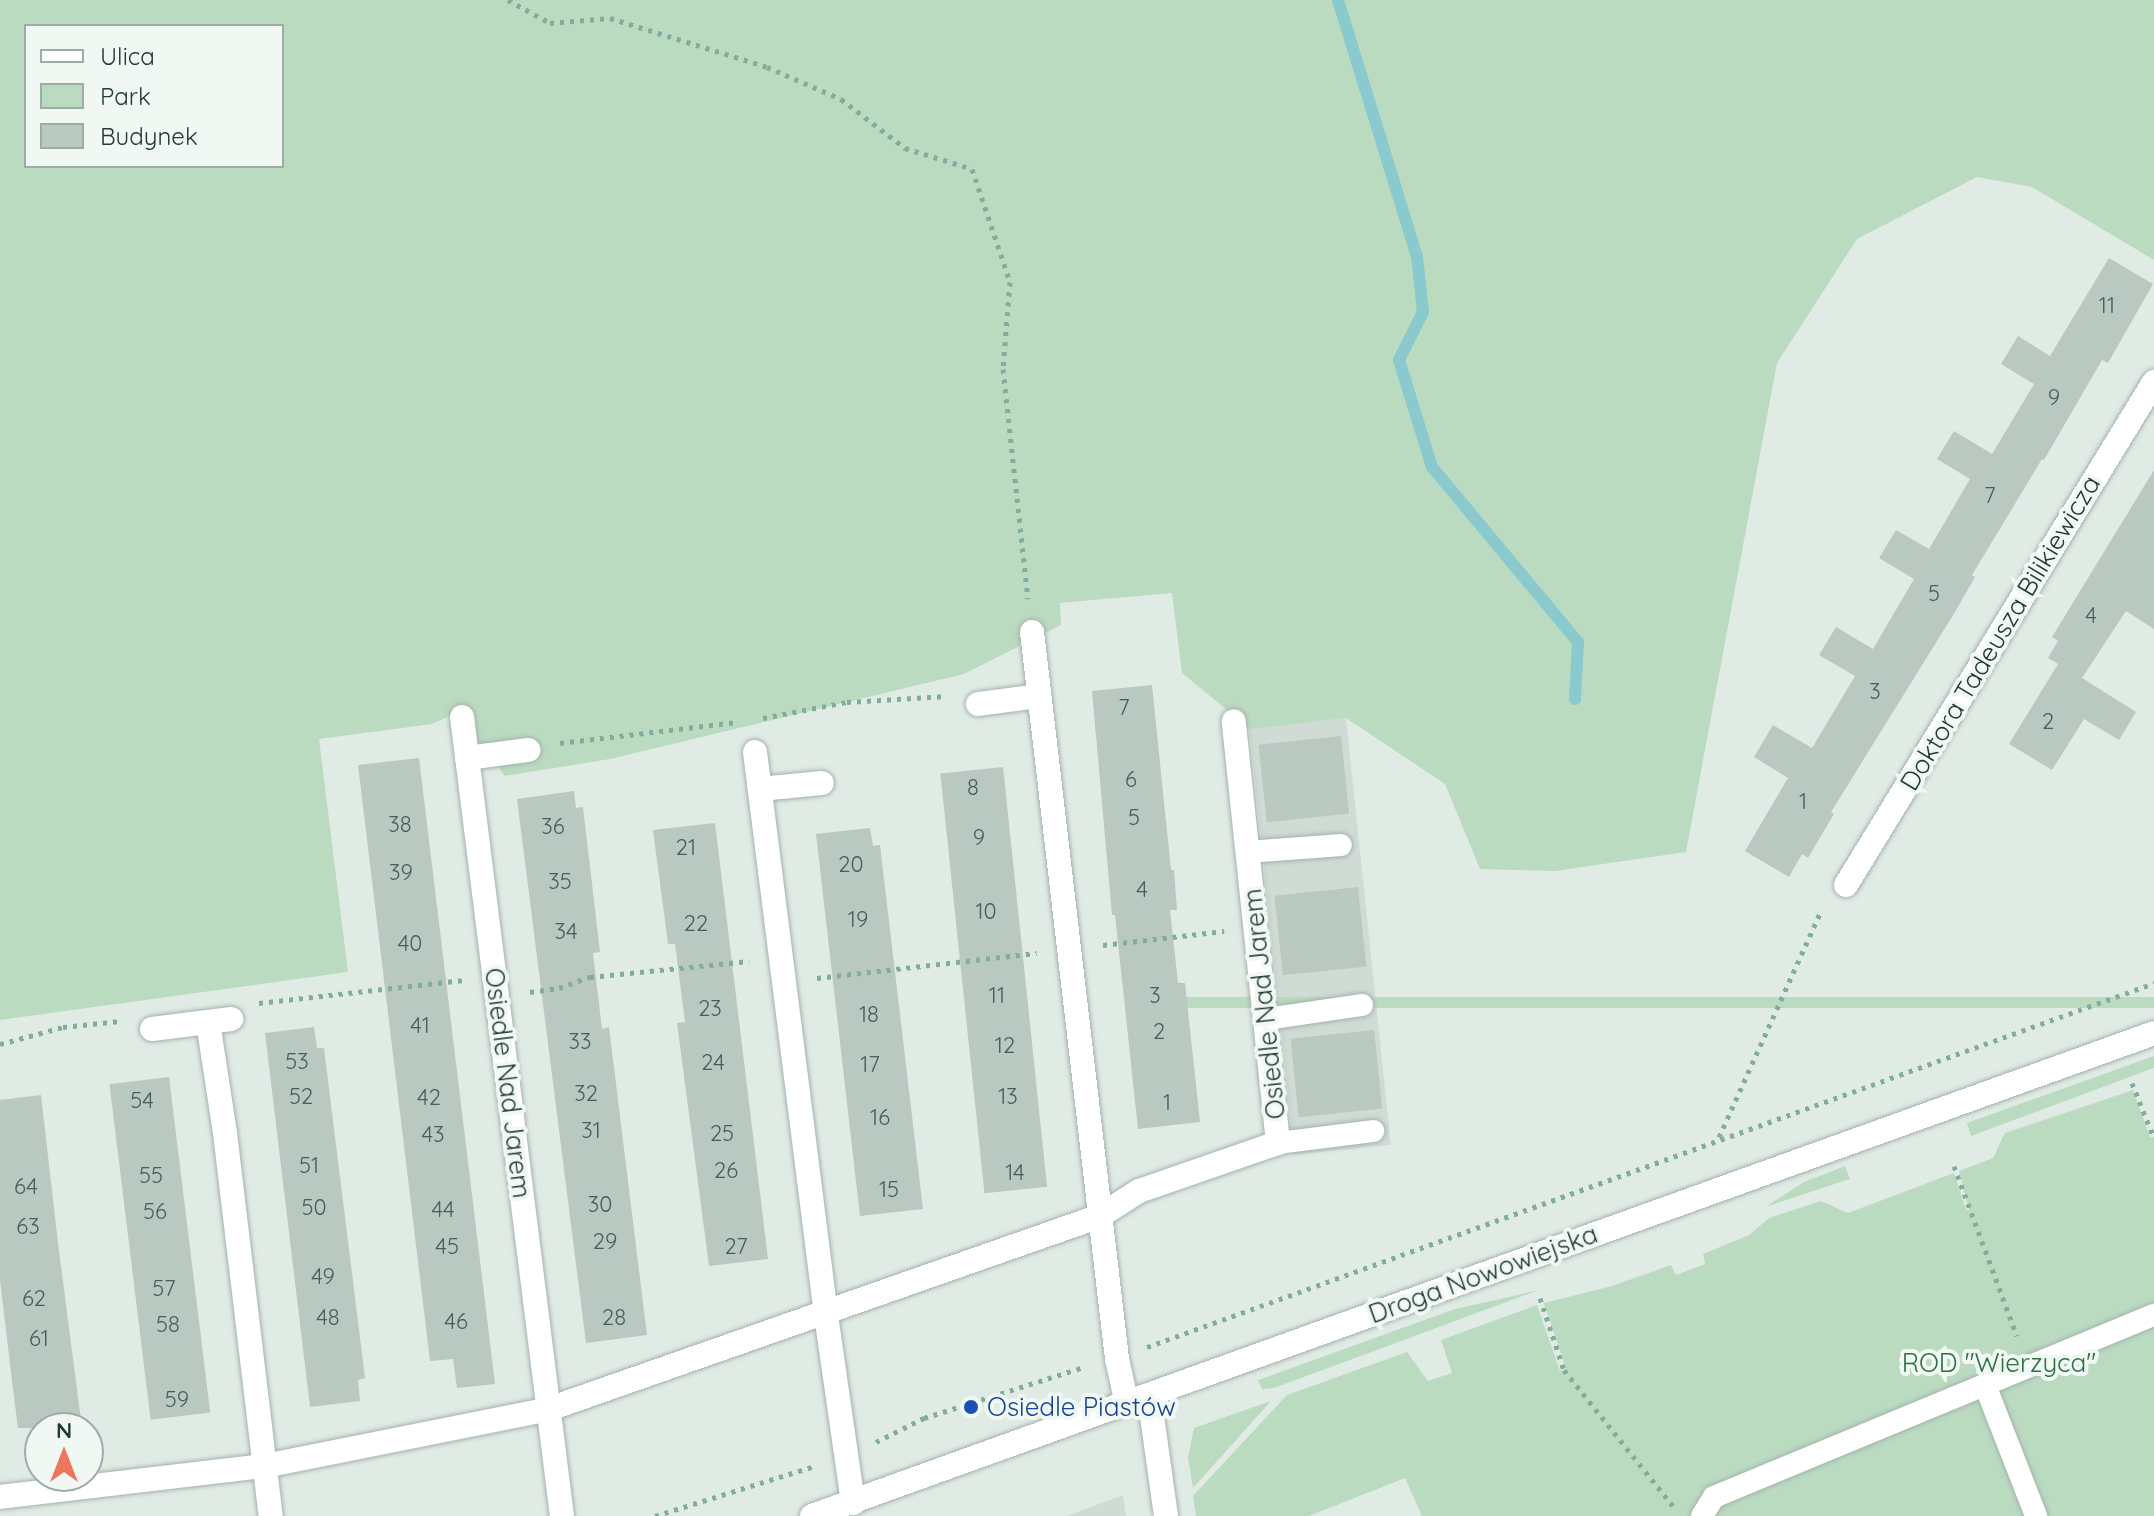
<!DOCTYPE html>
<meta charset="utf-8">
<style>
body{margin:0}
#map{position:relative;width:2154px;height:1516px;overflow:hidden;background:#e1ebe5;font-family:Quicksand,sans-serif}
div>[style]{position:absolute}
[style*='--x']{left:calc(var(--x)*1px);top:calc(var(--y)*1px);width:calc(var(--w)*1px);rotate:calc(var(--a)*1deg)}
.built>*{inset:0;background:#cfdbd4;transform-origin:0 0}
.green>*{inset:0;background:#badbc0;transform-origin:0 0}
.stream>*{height:12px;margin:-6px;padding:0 6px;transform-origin:6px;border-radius:6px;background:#8ac9ce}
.building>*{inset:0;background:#b9c8c1;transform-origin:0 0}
.path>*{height:5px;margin-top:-2.5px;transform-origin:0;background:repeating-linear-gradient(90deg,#82ad9c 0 4px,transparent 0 10px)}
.roads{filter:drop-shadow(0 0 2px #a4b3ac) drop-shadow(0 0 2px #a4b3ac)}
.service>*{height:22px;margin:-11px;padding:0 11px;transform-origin:11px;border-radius:11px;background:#fff}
.minor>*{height:24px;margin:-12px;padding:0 12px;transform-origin:12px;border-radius:12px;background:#fff}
.tertiary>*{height:24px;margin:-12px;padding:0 12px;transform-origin:12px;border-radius:12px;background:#fff}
.dots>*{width:22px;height:22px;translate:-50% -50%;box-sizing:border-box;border:4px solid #f1f8f4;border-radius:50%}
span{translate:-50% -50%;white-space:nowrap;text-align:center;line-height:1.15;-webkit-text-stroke:8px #f1f8f4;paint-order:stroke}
.number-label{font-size:22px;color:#485e56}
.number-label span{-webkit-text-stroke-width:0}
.street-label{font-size:26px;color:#223b32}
.park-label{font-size:26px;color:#2d7042}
.transit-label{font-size:26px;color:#164399}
.left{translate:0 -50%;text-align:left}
.legend{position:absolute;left:24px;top:24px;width:260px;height:144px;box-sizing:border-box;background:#f1f8f4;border:2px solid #9eaca6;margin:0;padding:10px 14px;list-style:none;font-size:24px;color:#223b32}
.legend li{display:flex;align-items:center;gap:16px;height:40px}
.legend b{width:40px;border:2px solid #9eaca6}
.north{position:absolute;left:24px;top:1412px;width:80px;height:80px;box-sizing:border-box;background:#f1f8f4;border:2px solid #9eaca6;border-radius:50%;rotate:0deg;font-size:22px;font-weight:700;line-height:32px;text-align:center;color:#223b32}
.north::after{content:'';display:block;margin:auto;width:28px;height:36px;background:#ed745d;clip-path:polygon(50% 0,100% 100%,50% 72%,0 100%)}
</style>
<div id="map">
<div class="built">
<i style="left:1346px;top:718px;width:429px;height:97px;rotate:84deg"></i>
<i style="clip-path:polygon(1123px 1495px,1126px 1516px,1067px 1516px)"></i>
</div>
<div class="green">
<i style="clip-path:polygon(evenodd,0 0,2154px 0,2154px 260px,2032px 187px,1977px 177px,1857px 239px,1777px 363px,1686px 852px,1555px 871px,1480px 869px,1445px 784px,1346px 718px,1250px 729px,1182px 673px,1172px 593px,1060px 603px,1061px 625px,964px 674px,610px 759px,505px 776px,456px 713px,432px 724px,319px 739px,348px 972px,0 1020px,0 0,26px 26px,282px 26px,282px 166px,26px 166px,26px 26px)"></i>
<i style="left:2154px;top:997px;width:11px;height:970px;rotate:90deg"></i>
<i style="clip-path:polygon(2154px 1056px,2154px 1068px,1971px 1136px,1967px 1123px)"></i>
<i style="clip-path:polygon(2133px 1090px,2150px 1137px,2154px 1137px,2154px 1516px,1422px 1516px,1405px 1478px,1309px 1516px,1196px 1516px,1193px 1496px,1287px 1395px,1407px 1352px,1428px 1381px,1452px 1373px,1441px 1340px,1537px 1305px,1560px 1371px,1566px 1369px,1544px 1303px,1612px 1286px,1671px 1265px,1676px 1275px,1705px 1264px,1703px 1254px,1749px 1235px,1769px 1218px,1821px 1201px,1848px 1213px,1954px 1173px,1966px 1210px,1969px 1210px,1959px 1171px,1993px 1158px,2005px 1133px)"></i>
<i style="clip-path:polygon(1845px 1166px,1850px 1179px,1765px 1207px,1804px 1182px)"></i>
<i style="clip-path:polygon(1539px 1290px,1274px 1388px,1262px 1389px,1258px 1380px,1455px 1309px)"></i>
<i style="clip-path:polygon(1271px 1401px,1193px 1488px,1188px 1458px,1194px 1428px)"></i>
</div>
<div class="stream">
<i style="--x:1338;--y:0;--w:268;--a:72.9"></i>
<i style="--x:1417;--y:256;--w:56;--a:83.9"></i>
<i style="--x:1423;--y:312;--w:54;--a:116.6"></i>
<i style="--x:1399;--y:360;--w:112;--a:72.9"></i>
<i style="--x:1432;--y:467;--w:228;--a:50.2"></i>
<i style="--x:1578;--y:642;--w:57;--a:93"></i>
</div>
<div class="building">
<i style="clip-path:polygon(2109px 258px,2153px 284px,2108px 363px,2102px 360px,2044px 460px,2042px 459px,1972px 575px,1975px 577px,1955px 612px,1831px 812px,1834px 814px,1808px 858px,1802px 854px,1789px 877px,1745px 851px,1788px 778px,1754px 757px,1773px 725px,1812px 748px,1855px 676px,1819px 655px,1836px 627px,1873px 649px,1914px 579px,1879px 558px,1896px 530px,1929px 549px,1970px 479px,1937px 459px,1954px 431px,1992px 454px,2034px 384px,2001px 364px,2018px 336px,2050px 356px)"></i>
<i style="clip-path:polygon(2154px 470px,2154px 629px,2126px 611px,2082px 678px,2136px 712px,2119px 740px,2084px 719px,2052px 770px,2009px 744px,2058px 664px,2048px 658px,2058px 641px,2052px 637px)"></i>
<i style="clip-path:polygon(1152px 685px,1171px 870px,1174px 870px,1177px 910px,1170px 910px,1178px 983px,1185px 983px,1200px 1122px,1138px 1129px,1115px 915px,1112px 915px,1092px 691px)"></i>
<i style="left:1341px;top:736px;width:78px;height:83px;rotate:84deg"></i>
<i style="clip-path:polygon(419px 758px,495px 1384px,457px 1388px,453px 1359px,430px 1361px,358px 765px)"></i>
<i style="left:1003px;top:767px;width:422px;height:63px;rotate:84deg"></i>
<i style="clip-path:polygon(574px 791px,576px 808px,583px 807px,600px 952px,593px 953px,602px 1029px,609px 1027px,647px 1335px,586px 1343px,517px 799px)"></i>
<i style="clip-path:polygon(715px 823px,768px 1259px,709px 1266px,677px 1023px,685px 1022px,675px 944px,668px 944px,653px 830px)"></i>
<i style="clip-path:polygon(870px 828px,873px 846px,880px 845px,923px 1209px,860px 1216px,816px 834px)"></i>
<i style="left:1358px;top:887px;width:80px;height:84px;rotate:84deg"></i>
<i style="clip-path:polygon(314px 1027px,317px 1048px,324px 1048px,365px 1378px,358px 1380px,360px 1401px,310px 1407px,265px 1033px)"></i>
<i style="left:1374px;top:1030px;width:79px;height:84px;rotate:84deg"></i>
<i style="left:169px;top:1077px;width:338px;height:60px;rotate:83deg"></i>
<i style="clip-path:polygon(41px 1095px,58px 1243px,82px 1428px,18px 1428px,12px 1381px,0 1280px,0 1100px)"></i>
</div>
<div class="path">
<i style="--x:508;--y:0;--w:48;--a:28.7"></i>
<i style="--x:550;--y:23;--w:60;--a:-4.8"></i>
<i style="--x:610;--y:18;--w:164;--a:17.3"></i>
<i style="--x:767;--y:67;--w:81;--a:23.4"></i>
<i style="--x:841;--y:99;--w:81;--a:37.4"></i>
<i style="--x:905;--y:148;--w:70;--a:17.4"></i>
<i style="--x:972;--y:169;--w:119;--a:71.4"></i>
<i style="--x:1010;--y:282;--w:87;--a:94.6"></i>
<i style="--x:1003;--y:369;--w:231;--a:83.8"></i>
<i style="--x:763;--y:718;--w:86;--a:-10.8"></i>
<i style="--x:847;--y:702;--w:100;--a:-3.4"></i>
<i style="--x:560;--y:743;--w:178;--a:-6.8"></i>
<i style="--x:1103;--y:945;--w:122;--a:-6.6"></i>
<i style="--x:817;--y:978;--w:221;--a:-6.5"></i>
<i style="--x:530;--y:992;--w:29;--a:-8"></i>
<i style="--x:559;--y:988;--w:33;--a:-20"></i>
<i style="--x:590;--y:977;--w:160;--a:-5.7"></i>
<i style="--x:259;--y:1003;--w:206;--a:-6.4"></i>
<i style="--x:0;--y:1044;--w:65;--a:-15.1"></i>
<i style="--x:63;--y:1027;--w:57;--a:-6"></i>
<i style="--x:2132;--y:1083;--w:59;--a:68.2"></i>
<i style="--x:1719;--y:1137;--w:250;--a:-65.7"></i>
<i style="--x:1954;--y:1166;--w:181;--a:69.7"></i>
<i style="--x:1540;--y:1298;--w:76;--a:71.6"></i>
<i style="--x:1564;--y:1370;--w:174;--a:51.3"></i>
<i style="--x:1147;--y:1347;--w:1071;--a:-19.87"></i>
<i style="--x:876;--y:1442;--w:54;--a:-26.6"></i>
<i style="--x:924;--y:1418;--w:168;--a:-17.7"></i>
<i style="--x:655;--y:1516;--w:168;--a:-17.4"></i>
</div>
<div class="roads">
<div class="service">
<i style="--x:1248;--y:852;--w:93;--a:-4.3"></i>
<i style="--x:1266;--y:1019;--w:97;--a:-8.3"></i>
<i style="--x:1278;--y:1143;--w:96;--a:-7.2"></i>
<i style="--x:1985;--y:1385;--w:141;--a:68.7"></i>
<i style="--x:1702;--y:1516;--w:22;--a:-58"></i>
<i style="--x:1714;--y:1497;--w:476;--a:-22.5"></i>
</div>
<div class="minor">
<i style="--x:1032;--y:632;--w:732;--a:83.33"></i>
<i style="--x:1117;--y:1359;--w:46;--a:77.5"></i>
<i style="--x:978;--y:704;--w:62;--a:-7.5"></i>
<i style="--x:462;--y:717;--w:805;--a:82.87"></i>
<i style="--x:755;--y:752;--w:567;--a:82.81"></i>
<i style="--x:826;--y:1315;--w:190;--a:81.8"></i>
<i style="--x:467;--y:758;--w:62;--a:-7.5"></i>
<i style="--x:760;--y:789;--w:62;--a:-5.5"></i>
<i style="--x:1846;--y:885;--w:590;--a:-58.52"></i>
<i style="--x:208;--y:1022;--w:112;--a:81.3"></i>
<i style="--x:225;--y:1133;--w:386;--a:83.2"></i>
<i style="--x:152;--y:1029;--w:80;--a:-7.2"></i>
<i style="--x:1149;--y:1395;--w:122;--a:82"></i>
<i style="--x:0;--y:1497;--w:267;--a:-6.7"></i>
<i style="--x:265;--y:1466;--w:290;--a:-11.3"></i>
<i style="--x:549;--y:1409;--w:584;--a:-19.3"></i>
<i style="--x:1100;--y:1216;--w:46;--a:-32.7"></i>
<i style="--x:1139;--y:1191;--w:147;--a:-19.1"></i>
<i style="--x:1278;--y:1143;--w:424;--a:-96"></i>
</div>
<div class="tertiary">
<i style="--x:812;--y:1516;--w:1426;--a:-19.79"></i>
</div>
</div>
<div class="dots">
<i style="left:971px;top:1407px;background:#1a4fb4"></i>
</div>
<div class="number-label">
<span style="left:2107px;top:306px">11</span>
<span style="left:2054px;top:398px">9</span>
<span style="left:1990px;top:496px">7</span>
<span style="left:1934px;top:594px">5</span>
<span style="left:2091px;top:616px">4</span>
<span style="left:1875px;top:692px">3</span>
<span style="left:1124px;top:708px">7</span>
<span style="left:2048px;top:722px">2</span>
<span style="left:1131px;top:780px">6</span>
<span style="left:973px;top:788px">8</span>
<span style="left:1803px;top:802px">1</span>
<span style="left:1134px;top:818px">5</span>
<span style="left:400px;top:825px">38</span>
<span style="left:553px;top:827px">36</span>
<span style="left:979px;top:838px">9</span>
<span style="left:686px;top:848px">21</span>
<span style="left:851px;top:865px">20</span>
<span style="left:401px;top:873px">39</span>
<span style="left:560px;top:882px">35</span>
<span style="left:1142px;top:890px">4</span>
<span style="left:986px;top:912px">10</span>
<span style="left:858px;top:920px">19</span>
<span style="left:696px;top:924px">22</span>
<span style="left:566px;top:932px">34</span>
<span style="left:410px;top:944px">40</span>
<span style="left:997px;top:996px">11</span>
<span style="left:1155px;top:996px">3</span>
<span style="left:710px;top:1009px">23</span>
<span style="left:869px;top:1015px">18</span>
<span style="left:420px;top:1026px">41</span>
<span style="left:1159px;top:1032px">2</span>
<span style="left:580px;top:1042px">33</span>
<span style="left:1005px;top:1046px">12</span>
<span style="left:297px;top:1062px">53</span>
<span style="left:713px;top:1063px">24</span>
<span style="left:870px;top:1065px">17</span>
<span style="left:586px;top:1094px">32</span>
<span style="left:301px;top:1097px">52</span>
<span style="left:1008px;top:1097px">13</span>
<span style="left:429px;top:1098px">42</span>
<span style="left:142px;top:1101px">54</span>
<span style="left:1167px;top:1103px">1</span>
<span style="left:880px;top:1118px">16</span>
<span style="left:591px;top:1131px">31</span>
<span style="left:722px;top:1134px">25</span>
<span style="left:433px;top:1135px">43</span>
<span style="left:309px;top:1166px">51</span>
<span style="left:726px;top:1171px">26</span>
<span style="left:1015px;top:1173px">14</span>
<span style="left:151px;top:1176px">55</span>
<span style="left:26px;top:1187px">64</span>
<span style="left:889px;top:1190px">15</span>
<span style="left:600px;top:1205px">30</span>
<span style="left:314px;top:1208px">50</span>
<span style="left:443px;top:1210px">44</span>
<span style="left:155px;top:1212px">56</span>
<span style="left:28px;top:1227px">63</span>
<span style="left:605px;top:1242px">29</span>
<span style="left:447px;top:1247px">45</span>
<span style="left:736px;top:1247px">27</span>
<span style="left:323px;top:1277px">49</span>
<span style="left:164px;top:1289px">57</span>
<span style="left:34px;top:1299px">62</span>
<span style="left:328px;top:1318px">48</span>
<span style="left:614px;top:1318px">28</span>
<span style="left:456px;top:1322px">46</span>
<span style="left:168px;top:1325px">58</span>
<span style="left:39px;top:1339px">61</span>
<span style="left:177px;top:1400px">59</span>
</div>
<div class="street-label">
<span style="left:2000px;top:633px;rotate:-59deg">Doktora Tadeusza Bilikiewicza</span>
<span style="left:1264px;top:1004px;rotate:-96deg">Osiedle Nad Jarem</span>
<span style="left:508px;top:1083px;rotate:83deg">Osiedle Nad Jarem</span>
<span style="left:1483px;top:1274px;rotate:-20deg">Droga Nowowiejska</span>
</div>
<div class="park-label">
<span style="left:1999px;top:1363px">ROD "Wierzyca"</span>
</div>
<div class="transit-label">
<span class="left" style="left:987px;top:1407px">Osiedle Piastów</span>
</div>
<ul class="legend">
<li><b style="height:10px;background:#fff"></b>Ulica</li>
<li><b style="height:22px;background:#badbc0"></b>Park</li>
<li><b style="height:22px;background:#b9c8c1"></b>Budynek</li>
</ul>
<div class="north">N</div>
</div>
